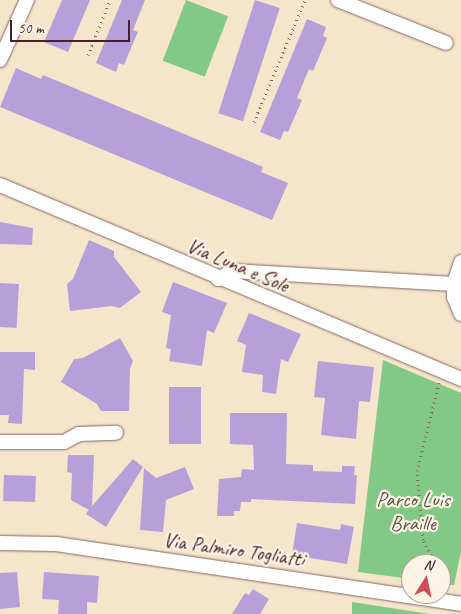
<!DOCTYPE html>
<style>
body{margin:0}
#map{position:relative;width:461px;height:614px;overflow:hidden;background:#f5e5ca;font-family:Caveat,sans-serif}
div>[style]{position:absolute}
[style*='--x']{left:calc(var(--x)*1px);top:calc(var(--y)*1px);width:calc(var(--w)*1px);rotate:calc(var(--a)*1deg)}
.green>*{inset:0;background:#81c985;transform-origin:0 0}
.building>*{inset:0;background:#b6a0d9;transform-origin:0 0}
.path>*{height:3px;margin-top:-1.5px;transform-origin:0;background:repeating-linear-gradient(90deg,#866463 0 1px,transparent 0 5px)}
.roads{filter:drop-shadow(0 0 1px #866463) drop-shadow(0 0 1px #866463)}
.minor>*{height:14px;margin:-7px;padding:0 7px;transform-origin:7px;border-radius:7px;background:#fff}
span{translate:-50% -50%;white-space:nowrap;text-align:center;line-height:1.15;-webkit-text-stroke:4.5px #fcf5e5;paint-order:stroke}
.street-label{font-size:21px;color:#4a1f2b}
.park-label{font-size:21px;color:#5a5246}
.north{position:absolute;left:401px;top:554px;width:50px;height:50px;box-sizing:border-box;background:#fcf5e5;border:1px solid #b59f9b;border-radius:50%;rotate:10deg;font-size:14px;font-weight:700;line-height:20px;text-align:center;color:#4a1f2b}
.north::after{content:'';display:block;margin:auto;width:18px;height:22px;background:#d1495b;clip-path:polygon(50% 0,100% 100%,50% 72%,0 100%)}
.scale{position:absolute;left:10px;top:20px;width:120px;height:22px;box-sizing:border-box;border:2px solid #4a1f2b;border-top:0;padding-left:6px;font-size:15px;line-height:18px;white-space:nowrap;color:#4a1f2b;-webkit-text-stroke:4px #fcf5e5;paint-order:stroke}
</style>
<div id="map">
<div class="green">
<i style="left:186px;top:0;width:45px;height:65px;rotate:21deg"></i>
<i style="clip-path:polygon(383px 360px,461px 393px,461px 552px,454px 585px,441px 584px,441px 564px,411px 564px,411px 579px,358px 572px)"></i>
<i style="clip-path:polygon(352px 602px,430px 614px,352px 614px)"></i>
</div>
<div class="building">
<i style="clip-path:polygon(62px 0,90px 0,68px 52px,44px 42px)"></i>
<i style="clip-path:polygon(122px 0,145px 0,133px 30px,138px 32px,131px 48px,124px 65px,119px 63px,116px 72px,96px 63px)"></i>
<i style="left:255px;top:0;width:26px;height:119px;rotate:18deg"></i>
<i style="clip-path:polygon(307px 19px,326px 27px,323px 36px,327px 38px,313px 71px,309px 69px,297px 98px,302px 100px,288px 132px,284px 131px,280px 140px,260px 132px)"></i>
<i style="clip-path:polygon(16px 68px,41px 79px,43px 75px,263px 167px,261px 172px,288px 183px,272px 220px,0 107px)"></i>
<i style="clip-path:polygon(0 222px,33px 228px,32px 245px,0 244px)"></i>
<i style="clip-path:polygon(89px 240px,114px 251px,114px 257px,141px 292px,120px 308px,112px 306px,70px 311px,67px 284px,73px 279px)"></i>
<i style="clip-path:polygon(173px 282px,227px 303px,214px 333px,207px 330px,202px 366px,169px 361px,171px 349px,166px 348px,171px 315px,162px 312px)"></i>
<i style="left:0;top:283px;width:19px;height:44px;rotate:3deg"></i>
<i style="clip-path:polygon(249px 313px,301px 334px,288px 362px,281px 359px,276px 394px,262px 392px,263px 375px,242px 372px,246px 345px,237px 341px)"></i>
<i style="clip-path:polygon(120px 338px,133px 361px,130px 369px,129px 411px,101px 411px,97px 404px,61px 382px,74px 359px,83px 358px)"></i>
<i style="clip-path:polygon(0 352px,35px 352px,35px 370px,24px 369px,22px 424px,8px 423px,9px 415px,0 415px)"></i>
<i style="clip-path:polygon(318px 361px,374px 367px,370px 402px,359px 401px,356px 439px,321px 435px,325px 398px,314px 397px)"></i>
<i style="left:169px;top:387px;width:32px;height:57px"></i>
<i style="clip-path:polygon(230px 413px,287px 413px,286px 464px,313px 465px,313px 471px,342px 472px,342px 466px,355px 466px,354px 475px,357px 475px,355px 504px,251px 499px,251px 502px,241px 502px,240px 511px,234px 511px,234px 516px,217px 516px,219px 479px,241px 477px,242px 469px,254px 470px,253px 445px,230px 444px)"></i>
<i style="clip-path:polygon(68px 455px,94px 455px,92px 506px,133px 459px,143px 467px,106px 527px,86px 514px,89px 510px,71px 500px,72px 473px,67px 472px)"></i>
<i style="clip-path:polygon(185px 467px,194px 489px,166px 500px,163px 532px,140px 530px,144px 468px,156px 478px)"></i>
<i style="left:4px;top:475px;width:32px;height:26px;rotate:2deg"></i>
<i style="clip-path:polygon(297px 523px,340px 530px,341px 524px,354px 527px,347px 564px,292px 555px)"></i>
<i style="clip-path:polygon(17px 572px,20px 607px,0 609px,0 573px)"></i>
<i style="clip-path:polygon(44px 572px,99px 576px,97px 603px,87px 602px,87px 614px,58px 614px,59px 600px,42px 599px)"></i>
<i style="clip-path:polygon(253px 589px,269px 599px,260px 614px,232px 614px,245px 593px,249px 595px)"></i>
</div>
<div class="path">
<i style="--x:88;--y:55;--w:59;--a:-68.2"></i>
<i style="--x:254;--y:122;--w:132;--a:-67.3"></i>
<i style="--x:436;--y:564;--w:27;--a:-118"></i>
<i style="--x:423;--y:540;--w:69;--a:-95"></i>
<i style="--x:417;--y:471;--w:91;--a:-76"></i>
<i style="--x:441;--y:574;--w:11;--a:68"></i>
</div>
<div class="roads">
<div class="minor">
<i style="--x:338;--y:0;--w:116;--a:21.7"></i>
<i style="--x:0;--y:60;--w:66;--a:-65.8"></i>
<i style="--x:0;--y:185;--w:500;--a:22.82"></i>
<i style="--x:461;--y:262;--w:23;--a:108"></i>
<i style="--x:454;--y:284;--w:13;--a:90"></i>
<i style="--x:454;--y:297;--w:18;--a:68"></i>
<i style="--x:218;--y:279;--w:17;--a:-28"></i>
<i style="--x:233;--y:271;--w:221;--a:3.4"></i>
<i style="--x:0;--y:442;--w:64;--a:0"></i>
<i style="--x:64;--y:442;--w:17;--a:-28"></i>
<i style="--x:79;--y:434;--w:37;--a:-2"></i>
<i style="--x:0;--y:543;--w:56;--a:1"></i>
<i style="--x:56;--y:544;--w:409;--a:8.4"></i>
</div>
</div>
<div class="street-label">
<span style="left:238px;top:265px;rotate:23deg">Via Luna e Sole</span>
<span style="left:234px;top:549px;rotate:8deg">Via Palmiro Togliatti</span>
</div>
<div class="park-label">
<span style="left:413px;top:511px">Parco Luis<br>Braille</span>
</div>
<div class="north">N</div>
<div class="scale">50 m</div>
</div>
